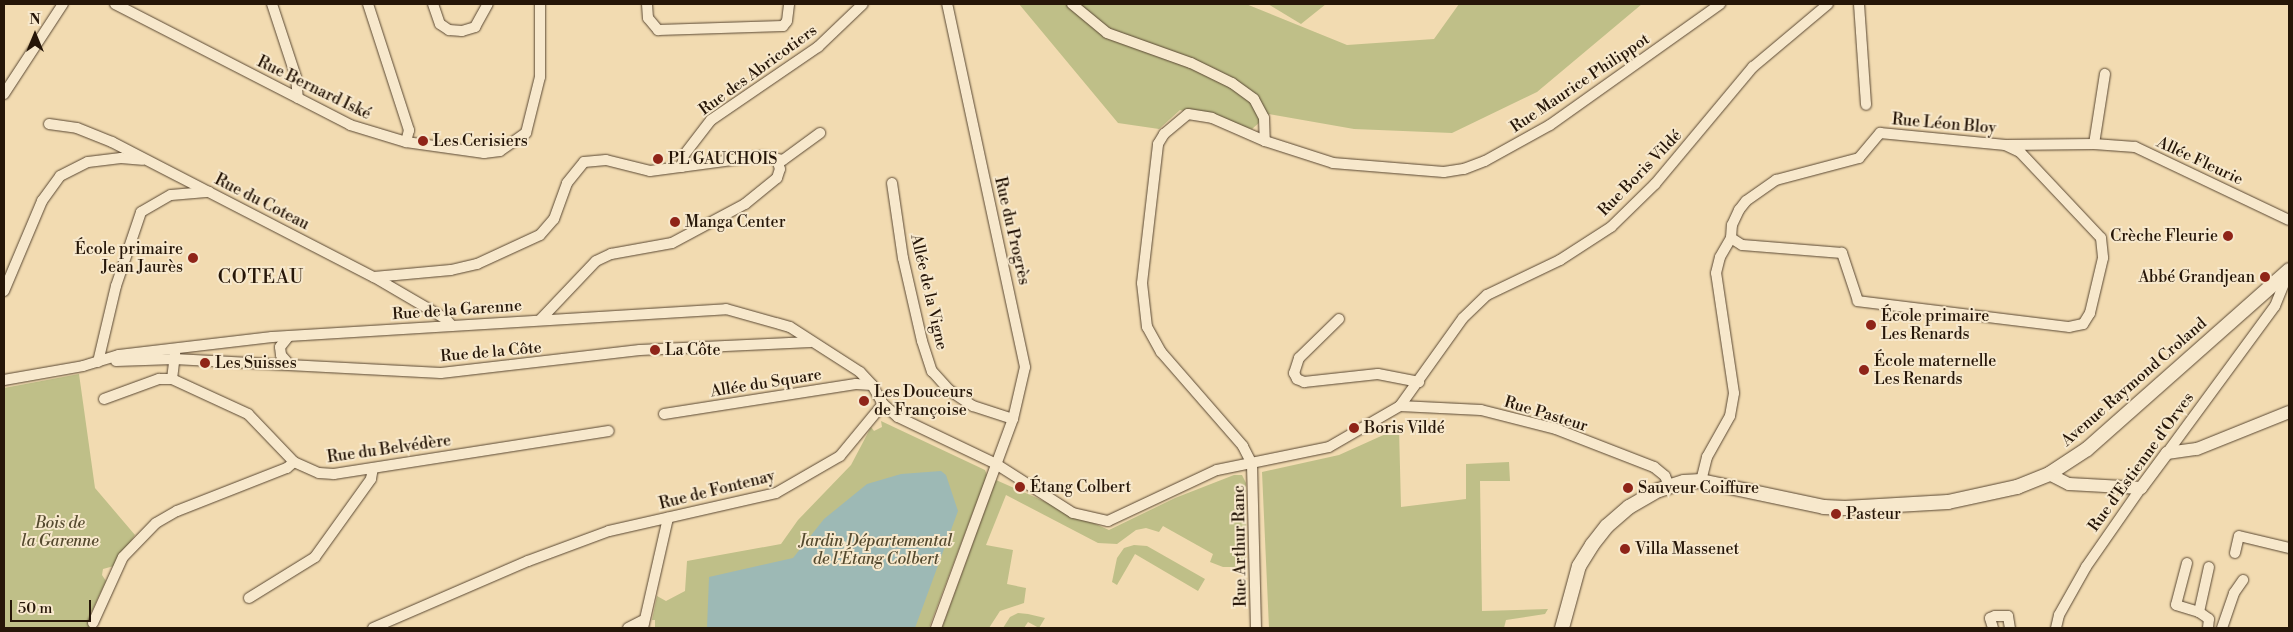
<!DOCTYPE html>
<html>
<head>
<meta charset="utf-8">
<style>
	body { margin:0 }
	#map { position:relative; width:2293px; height:632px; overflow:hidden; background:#f2dbb1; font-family:"Libre Bodoni",serif }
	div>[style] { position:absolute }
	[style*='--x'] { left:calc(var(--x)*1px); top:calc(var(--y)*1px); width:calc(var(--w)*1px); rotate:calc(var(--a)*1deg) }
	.green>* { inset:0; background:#bfbf88 }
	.water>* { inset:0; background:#9db9b5 }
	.roads { filter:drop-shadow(0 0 1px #594732) drop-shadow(0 0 1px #594732) }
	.minor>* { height:10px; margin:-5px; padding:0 5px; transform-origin:5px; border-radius:5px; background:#f7e8cc }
	.tertiary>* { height:12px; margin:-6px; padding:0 6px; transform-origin:6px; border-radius:6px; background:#f7e8cc }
	.secondary>* { height:14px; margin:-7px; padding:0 7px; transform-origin:7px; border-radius:7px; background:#f7e8cc }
	.dots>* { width:14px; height:14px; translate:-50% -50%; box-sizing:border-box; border:2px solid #f7e8cc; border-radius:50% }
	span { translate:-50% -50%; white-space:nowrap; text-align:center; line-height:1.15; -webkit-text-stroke:4px #f7e8cc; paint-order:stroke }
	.street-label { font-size:16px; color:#261608 }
	.poi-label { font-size:16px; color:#261608 }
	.left { translate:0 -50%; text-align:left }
	.right { translate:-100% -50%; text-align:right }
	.park-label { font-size:16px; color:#54492e; font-style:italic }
	.quarter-label { font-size:19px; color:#261608; letter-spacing:1px }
	.frame { position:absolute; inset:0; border:5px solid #261608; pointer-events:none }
	.north { position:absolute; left:10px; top:10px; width:50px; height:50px; -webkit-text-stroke:4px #f7e8cc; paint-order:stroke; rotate:0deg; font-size:14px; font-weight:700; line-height:20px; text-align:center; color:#261608 }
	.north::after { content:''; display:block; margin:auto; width:18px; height:22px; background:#261608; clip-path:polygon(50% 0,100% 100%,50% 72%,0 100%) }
	.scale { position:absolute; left:10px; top:600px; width:81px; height:22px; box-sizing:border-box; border:2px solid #261608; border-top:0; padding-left:6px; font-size:15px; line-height:18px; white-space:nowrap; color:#261608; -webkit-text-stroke:4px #f7e8cc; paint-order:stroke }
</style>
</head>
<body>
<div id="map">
	<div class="green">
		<div style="clip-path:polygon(1019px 4px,1246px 4px,1347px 45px,1434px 39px,1459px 4px,1642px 4px,1537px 92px,1452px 133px,1354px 129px,1269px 114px,1252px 129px,1180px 110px,1159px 129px,1118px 123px)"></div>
		<div style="clip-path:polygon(1268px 4px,1326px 4px,1301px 24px)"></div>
		<div style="clip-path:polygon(79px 374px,95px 488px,135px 535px,114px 566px,103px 569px,102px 575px,106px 581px,91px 613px,92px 628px,4px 628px,4px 388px)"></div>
		<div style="clip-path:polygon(881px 421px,985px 470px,987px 475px,929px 628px,655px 628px,655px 620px,652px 620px,657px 596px,666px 601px,685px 591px,687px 561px,781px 544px,798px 520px,851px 465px,871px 427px,874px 431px,882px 427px)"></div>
		<div style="clip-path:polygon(1399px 428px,1401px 507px,1466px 499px,1466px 464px,1509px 462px,1510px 481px,1480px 481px,1482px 611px,1548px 609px,1545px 614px,1506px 620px,1504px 628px,1269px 628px,1262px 472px,1339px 455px)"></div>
		<div style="clip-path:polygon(1234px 475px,1242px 475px,1246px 483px,1246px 567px,1223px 567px,1210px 562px,1213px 554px,1163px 526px,1159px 532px,1146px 528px,1136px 530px,1117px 544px,1098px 543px,1006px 495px,986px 545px,1013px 550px,1007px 584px,1026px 588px,1024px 603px,1000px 611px,989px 628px,942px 628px,996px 480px,1109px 530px,1175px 498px)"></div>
		<div style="clip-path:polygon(1134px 545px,1147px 546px,1205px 579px,1198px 591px,1135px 554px,1117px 585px,1112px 582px,1117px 558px,1124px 548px)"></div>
		<div style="clip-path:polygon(1018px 613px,1028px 614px,1045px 618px,1039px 628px,1028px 622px,1024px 628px,1003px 628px,1010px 617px)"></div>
	</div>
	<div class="water">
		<div style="clip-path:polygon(941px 471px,946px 475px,958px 511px,915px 628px,707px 628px,709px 577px,793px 558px,824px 519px,867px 484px,901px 474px)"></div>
	</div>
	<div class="roads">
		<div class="minor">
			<div style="--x:115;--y:4;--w:264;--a:27.2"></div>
			<div style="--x:350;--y:125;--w:59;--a:16.9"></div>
			<div style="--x:406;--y:142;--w:79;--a:8"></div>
			<div style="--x:484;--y:153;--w:16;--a:-7"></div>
			<div style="--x:500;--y:151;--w:32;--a:-35"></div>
			<div style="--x:526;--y:133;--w:58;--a:-76"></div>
			<div style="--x:540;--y:77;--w:73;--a:-90"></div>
			<div style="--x:272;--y:4;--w:77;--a:71.8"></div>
			<div style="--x:296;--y:77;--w:21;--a:85"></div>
			<div style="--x:368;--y:4;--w:133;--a:72"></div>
			<div style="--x:409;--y:130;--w:12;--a:104"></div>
			<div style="--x:433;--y:4;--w:21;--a:71"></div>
			<div style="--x:440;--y:24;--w:11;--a:34"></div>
			<div style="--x:449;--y:30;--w:13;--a:4"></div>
			<div style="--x:462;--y:31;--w:14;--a:-17"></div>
			<div style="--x:475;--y:27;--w:26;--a:-61"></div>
			<div style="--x:647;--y:4;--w:14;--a:86"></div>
			<div style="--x:648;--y:18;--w:16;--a:50"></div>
			<div style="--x:658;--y:30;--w:125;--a:-1.8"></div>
			<div style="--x:783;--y:26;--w:6;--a:-51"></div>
			<div style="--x:787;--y:21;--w:17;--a:-83"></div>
			<div style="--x:1072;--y:4;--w:45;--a:39.6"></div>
			<div style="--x:1107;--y:33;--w:89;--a:19.7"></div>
			<div style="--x:1191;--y:63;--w:46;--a:26"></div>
			<div style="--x:1232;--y:83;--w:27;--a:36"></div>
			<div style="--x:1254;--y:99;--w:21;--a:62"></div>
			<div style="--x:1264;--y:118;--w:23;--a:88"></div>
			<div style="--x:1859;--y:4;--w:101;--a:86"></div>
			<div style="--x:4;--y:94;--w:108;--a:-56.8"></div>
			<div style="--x:49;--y:124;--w:28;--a:8"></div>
			<div style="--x:77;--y:128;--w:38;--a:22"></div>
			<div style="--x:112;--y:142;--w:295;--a:27.3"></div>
			<div style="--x:374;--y:277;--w:83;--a:30.3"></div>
			<div style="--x:446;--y:319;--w:9;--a:49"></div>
			<div style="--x:2094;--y:144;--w:71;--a:-81.1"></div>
			<div style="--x:2007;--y:145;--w:87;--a:-0.7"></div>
			<div style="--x:2094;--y:144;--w:41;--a:4.2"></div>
			<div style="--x:2135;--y:147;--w:170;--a:25.4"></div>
			<div style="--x:777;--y:159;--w:6;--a:9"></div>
			<div style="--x:783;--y:160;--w:46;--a:-36.1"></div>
			<div style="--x:682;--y:167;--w:12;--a:-81"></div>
			<div style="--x:684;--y:155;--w:44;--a:-52.4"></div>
			<div style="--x:711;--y:120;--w:130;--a:-34.3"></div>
			<div style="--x:818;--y:47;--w:62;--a:-43.7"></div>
			<div style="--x:892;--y:183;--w:76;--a:81.7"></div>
			<div style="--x:903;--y:258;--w:85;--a:77.1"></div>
			<div style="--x:922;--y:341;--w:32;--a:72"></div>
			<div style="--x:932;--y:371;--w:25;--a:48"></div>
			<div style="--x:949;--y:390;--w:29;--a:34"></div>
			<div style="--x:973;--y:406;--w:42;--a:18"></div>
			<div style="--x:374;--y:277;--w:77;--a:-5.2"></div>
			<div style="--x:451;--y:270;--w:27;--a:-13"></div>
			<div style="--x:477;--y:264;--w:69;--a:-24.7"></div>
			<div style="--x:540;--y:235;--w:21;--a:-49"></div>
			<div style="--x:554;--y:219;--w:38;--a:-70"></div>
			<div style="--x:567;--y:183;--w:27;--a:-51"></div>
			<div style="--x:584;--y:162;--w:22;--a:-5"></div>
			<div style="--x:606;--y:160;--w:45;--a:14"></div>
			<div style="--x:650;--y:171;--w:113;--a:-7.6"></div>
			<div style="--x:762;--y:156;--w:15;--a:11"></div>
			<div style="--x:4;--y:291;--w:98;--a:-67.1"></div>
			<div style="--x:42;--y:201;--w:31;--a:-54"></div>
			<div style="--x:60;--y:176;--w:31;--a:-27"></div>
			<div style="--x:88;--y:162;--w:33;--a:-7"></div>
			<div style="--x:121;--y:158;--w:21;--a:5"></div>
			<div style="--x:1339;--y:319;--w:56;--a:135.7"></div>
			<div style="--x:1299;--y:358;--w:16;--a:108"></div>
			<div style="--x:1294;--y:373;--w:7;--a:63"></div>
			<div style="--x:1297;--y:379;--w:8;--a:23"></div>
			<div style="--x:1304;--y:382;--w:74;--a:-6.2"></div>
			<div style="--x:1378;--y:374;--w:42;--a:11"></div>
			<div style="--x:540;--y:320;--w:81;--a:-46.5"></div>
			<div style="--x:596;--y:261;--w:17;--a:-25"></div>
			<div style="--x:611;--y:254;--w:62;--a:-10.2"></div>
			<div style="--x:672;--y:243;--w:83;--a:-28.1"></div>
			<div style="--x:745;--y:204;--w:41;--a:-39.1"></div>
			<div style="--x:777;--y:178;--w:9;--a:-72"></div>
			<div style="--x:780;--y:169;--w:10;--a:-107"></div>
			<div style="--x:116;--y:361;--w:58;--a:-2"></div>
			<div style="--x:174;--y:359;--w:267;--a:3"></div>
			<div style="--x:441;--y:373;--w:200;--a:-6.6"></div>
			<div style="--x:640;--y:350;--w:171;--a:-2.7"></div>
			<div style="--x:98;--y:362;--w:78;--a:-76.7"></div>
			<div style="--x:116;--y:286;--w:78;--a:-71.3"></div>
			<div style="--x:141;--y:212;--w:34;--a:-30"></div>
			<div style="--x:171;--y:195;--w:38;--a:-5"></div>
			<div style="--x:289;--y:364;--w:12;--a:-132"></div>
			<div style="--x:281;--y:355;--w:8;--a:-97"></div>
			<div style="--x:280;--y:347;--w:14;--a:-51"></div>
			<div style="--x:172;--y:379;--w:84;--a:24.7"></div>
			<div style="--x:248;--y:414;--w:66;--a:46.2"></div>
			<div style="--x:294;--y:462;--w:27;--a:24"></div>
			<div style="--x:319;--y:473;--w:15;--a:4"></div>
			<div style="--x:334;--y:474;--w:278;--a:-8.9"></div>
			<div style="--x:172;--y:379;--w:26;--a:-83"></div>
			<div style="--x:4;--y:380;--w:80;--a:-10"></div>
			<div style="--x:83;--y:366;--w:38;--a:-17"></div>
			<div style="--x:119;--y:355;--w:154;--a:-6.7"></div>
			<div style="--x:272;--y:337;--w:455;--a:-3.5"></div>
			<div style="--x:726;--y:309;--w:66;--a:15.7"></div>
			<div style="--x:790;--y:327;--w:83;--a:32.7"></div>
			<div style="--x:860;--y:372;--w:18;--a:47"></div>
			<div style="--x:872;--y:385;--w:22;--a:60"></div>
			<div style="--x:883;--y:404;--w:20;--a:41"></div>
			<div style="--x:898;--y:417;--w:109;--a:25.6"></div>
			<div style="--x:996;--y:464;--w:91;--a:32.5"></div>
			<div style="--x:1073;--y:513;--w:36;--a:13"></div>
			<div style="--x:1108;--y:521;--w:120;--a:-25.1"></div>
			<div style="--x:1217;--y:470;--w:114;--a:-11.6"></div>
			<div style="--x:1329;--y:447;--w:82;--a:-30"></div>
			<div style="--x:1400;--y:406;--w:108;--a:-54.4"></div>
			<div style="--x:1463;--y:318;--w:33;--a:-44"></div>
			<div style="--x:1487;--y:295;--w:81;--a:-25.6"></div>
			<div style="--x:1560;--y:260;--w:61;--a:-32.9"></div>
			<div style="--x:1611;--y:227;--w:62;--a:-44.3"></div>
			<div style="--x:1655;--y:184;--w:153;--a:-50.1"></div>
			<div style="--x:1753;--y:67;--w:98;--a:-40"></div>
			<div style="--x:104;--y:399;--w:59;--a:-20"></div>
			<div style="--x:159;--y:379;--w:13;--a:0"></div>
			<div style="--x:1400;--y:406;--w:81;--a:2.8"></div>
			<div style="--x:1481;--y:410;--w:77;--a:14.2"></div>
			<div style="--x:1556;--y:429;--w:105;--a:21.2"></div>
			<div style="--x:1654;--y:467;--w:14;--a:39"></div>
			<div style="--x:1665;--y:476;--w:11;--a:68"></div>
			<div style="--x:664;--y:414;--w:194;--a:-8.9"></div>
			<div style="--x:856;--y:384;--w:16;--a:4"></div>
			<div style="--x:2167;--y:453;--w:182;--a:-53.7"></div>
			<div style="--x:2275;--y:306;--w:37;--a:-68"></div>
			<div style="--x:1701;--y:481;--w:25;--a:-76"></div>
			<div style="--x:1707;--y:457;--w:47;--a:-60.7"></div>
			<div style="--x:1730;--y:416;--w:23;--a:-80"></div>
			<div style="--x:1734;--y:393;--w:121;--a:-98.5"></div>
			<div style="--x:1716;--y:273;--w:16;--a:-76"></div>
			<div style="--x:1720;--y:257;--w:22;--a:-60"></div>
			<div style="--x:1731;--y:238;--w:13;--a:-86"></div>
			<div style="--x:1732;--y:225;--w:17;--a:-65"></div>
			<div style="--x:1739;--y:210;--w:11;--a:-52"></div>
			<div style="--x:1746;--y:201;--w:37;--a:-35"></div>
			<div style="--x:1776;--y:180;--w:86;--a:-14.8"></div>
			<div style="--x:1859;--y:158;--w:33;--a:-50"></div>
			<div style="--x:1880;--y:133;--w:126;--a:5.5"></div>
			<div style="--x:2005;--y:145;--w:17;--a:25"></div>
			<div style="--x:2020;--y:152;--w:118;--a:46.7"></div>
			<div style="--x:2101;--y:238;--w:20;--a:84"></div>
			<div style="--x:2103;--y:258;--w:57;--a:103.3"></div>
			<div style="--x:2090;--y:313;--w:13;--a:122"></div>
			<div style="--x:2083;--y:324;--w:14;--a:168"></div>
			<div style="--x:2069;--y:327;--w:213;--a:-173"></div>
			<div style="--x:1858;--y:301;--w:51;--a:-108.4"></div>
			<div style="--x:1842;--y:253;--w:100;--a:-175.4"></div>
			<div style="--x:1742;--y:245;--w:13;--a:-148"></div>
			<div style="--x:2235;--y:553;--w:17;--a:-77"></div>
			<div style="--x:2239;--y:536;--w:51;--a:13.5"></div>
			<div style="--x:2187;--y:563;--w:43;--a:104.7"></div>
			<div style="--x:2176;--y:605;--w:24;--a:17"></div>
			<div style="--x:249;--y:598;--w:78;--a:-31.8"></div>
			<div style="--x:315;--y:557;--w:96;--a:-54.3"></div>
			<div style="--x:371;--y:479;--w:11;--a:-80"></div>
			<div style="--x:93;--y:623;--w:72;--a:-65.6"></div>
			<div style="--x:123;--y:557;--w:47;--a:-45.9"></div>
			<div style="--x:156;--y:523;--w:24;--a:-30"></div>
			<div style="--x:177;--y:511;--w:118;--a:-21.4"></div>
			<div style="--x:287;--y:468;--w:9;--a:-41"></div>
			<div style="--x:373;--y:628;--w:169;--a:-23.4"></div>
			<div style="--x:528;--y:561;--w:86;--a:-20.3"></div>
			<div style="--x:609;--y:531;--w:171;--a:-12.8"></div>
			<div style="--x:776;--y:493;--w:74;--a:-30"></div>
			<div style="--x:840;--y:456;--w:67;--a:-50.4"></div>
			<div style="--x:628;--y:628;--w:16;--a:-27"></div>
			<div style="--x:643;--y:628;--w:113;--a:-77.2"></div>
			<div style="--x:936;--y:628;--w:223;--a:-69.8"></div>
			<div style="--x:1013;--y:419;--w:53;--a:-77"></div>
			<div style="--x:1025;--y:367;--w:371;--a:-102.1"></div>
			<div style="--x:1256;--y:628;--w:164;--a:-91.4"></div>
			<div style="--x:1252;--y:464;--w:20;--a:-117"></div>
			<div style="--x:1243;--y:446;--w:125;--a:-131.1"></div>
			<div style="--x:1161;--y:352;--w:29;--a:-119"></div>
			<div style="--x:1147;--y:327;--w:44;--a:-96.5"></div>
			<div style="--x:1142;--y:283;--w:140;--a:-83.4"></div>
			<div style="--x:1158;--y:144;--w:12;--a:-59"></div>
			<div style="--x:1164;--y:134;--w:31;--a:-40"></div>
			<div style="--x:1188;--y:114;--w:24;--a:9"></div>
			<div style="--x:1212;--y:118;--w:58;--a:23.5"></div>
			<div style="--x:1265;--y:141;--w:71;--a:17.9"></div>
			<div style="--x:1333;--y:163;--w:111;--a:4.6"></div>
			<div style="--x:1444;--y:172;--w:20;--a:-9"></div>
			<div style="--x:1464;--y:169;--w:22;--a:-21"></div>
			<div style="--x:1485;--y:161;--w:74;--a:-29"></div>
			<div style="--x:1550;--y:125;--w:209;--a:-35.4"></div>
			<div style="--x:1993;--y:628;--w:10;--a:-107"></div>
			<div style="--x:1990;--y:618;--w:5;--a:-22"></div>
			<div style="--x:1995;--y:616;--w:13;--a:0"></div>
			<div style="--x:2008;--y:616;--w:12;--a:81"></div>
			<div style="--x:2056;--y:628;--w:13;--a:-77"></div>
			<div style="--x:2059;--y:615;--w:55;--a:-60.6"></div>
			<div style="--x:2086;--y:567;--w:96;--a:-55.2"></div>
			<div style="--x:2208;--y:628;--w:9;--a:-84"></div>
			<div style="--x:2209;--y:619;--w:12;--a:-145"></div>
			<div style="--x:2199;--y:612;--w:46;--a:-77.5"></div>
			<div style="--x:2222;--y:628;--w:37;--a:-71"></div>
			<div style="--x:2234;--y:593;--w:16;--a:-55"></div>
		</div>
		<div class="tertiary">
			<div style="--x:2049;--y:474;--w:22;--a:27"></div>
			<div style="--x:2069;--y:484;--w:72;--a:3.2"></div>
			<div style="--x:2141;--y:488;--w:44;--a:-53.4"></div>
			<div style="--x:2167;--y:453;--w:30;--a:-8"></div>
			<div style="--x:2197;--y:449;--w:99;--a:-21.9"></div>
		</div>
		<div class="secondary">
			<div style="--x:1562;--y:628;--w:64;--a:-74.7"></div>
			<div style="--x:1579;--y:566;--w:25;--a:-58"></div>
			<div style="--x:1592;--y:545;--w:24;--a:-52"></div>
			<div style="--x:1607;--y:526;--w:29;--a:-41"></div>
			<div style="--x:1629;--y:507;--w:34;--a:-30"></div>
			<div style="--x:1659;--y:490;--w:26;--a:-18"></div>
			<div style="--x:1684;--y:482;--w:17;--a:-3"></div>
			<div style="--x:1701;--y:481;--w:126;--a:11.9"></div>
			<div style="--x:1824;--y:507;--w:21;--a:3"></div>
			<div style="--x:1845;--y:508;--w:103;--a:-3.3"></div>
			<div style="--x:1948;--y:502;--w:71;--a:-12.3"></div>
			<div style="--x:2017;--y:487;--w:35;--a:-22"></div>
			<div style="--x:2049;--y:474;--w:45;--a:-33.3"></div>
			<div style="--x:2087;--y:449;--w:270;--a:-41.5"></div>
		</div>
	</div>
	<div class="dots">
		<div style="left:423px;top:141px;background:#8f2418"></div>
		<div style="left:658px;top:159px;background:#8f2418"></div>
		<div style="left:675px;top:222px;background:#8f2418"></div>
		<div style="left:2228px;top:236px;background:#8f2418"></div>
		<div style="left:193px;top:258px;background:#8f2418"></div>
		<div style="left:2265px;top:277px;background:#8f2418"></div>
		<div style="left:1871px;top:325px;background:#8f2418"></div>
		<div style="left:655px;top:350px;background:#8f2418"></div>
		<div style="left:205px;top:363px;background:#8f2418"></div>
		<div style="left:1864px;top:370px;background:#8f2418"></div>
		<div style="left:864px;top:401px;background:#8f2418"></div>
		<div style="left:1354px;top:428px;background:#8f2418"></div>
		<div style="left:1020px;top:487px;background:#8f2418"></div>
		<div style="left:1628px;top:488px;background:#8f2418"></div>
		<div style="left:1836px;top:514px;background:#8f2418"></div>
		<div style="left:1625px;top:549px;background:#8f2418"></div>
	</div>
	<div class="street-label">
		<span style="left:758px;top:70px;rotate:-36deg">Rue des Abricotiers</span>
		<span style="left:1580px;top:83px;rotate:-34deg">Rue Maurice Philippot</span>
		<span style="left:314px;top:88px;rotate:26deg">Rue Bernard Iské</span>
		<span style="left:1944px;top:124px;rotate:5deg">Rue Léon Bloy</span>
		<span style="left:2200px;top:161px;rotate:25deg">Allée Fleurie</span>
		<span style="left:1640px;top:173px;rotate:-46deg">Rue Boris Vildé</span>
		<span style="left:262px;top:202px;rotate:27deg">Rue du Coteau</span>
		<span style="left:1012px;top:231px;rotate:77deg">Rue du Progrès</span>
		<span style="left:929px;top:292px;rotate:77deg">Allée de la Vigne</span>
		<span style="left:457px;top:310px;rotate:-4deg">Rue de la Garenne</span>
		<span style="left:491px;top:352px;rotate:-5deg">Rue de la Côte</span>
		<span style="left:2134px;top:382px;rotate:-41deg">Avenue Raymond Croland</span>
		<span style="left:766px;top:383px;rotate:-9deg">Allée du Square</span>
		<span style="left:1546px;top:414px;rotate:17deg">Rue Pasteur</span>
		<span style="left:389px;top:449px;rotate:-8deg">Rue du Belvédère</span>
		<span style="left:2141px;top:462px;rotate:-54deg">Rue d'Estienne d'Orves</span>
		<span style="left:717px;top:490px;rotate:-14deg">Rue de Fontenay</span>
		<span style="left:1240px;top:546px;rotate:-91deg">Rue Arthur Ranc</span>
	</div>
	<div class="poi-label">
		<span class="left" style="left:433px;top:141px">Les Cerisiers</span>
		<span class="left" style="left:668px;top:159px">PL GAUCHOIS</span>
		<span class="left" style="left:685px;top:222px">Manga Center</span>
		<span class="right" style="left:2218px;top:236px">Crèche Fleurie</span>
		<span class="right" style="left:183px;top:258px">École primaire<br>Jean Jaurès</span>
		<span class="right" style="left:2255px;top:277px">Abbé Grandjean</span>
		<span class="left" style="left:1881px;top:325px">École primaire<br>Les Renards</span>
		<span class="left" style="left:665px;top:350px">La Côte</span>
		<span class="left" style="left:1874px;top:370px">École maternelle<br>Les Renards</span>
		<span class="left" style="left:215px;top:363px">Les Suisses</span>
		<span class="left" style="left:874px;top:401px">Les Douceurs<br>de Françoise</span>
		<span class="left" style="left:1364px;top:428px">Boris Vildé</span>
		<span class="left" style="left:1030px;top:487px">Étang Colbert</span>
		<span class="left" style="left:1638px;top:488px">Sauveur Coiffure</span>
		<span class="left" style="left:1846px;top:514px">Pasteur</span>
		<span class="left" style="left:1635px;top:549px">Villa Massenet</span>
	</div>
	<div class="park-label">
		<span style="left:60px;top:532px">Bois de<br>la Garenne</span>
		<span style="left:876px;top:550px">Jardin Départemental<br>de l'Étang Colbert</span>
	</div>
	<div class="quarter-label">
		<span style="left:261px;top:278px">COTEAU</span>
	</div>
	<div class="frame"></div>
	<div class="north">N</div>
	<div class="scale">50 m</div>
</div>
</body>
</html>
